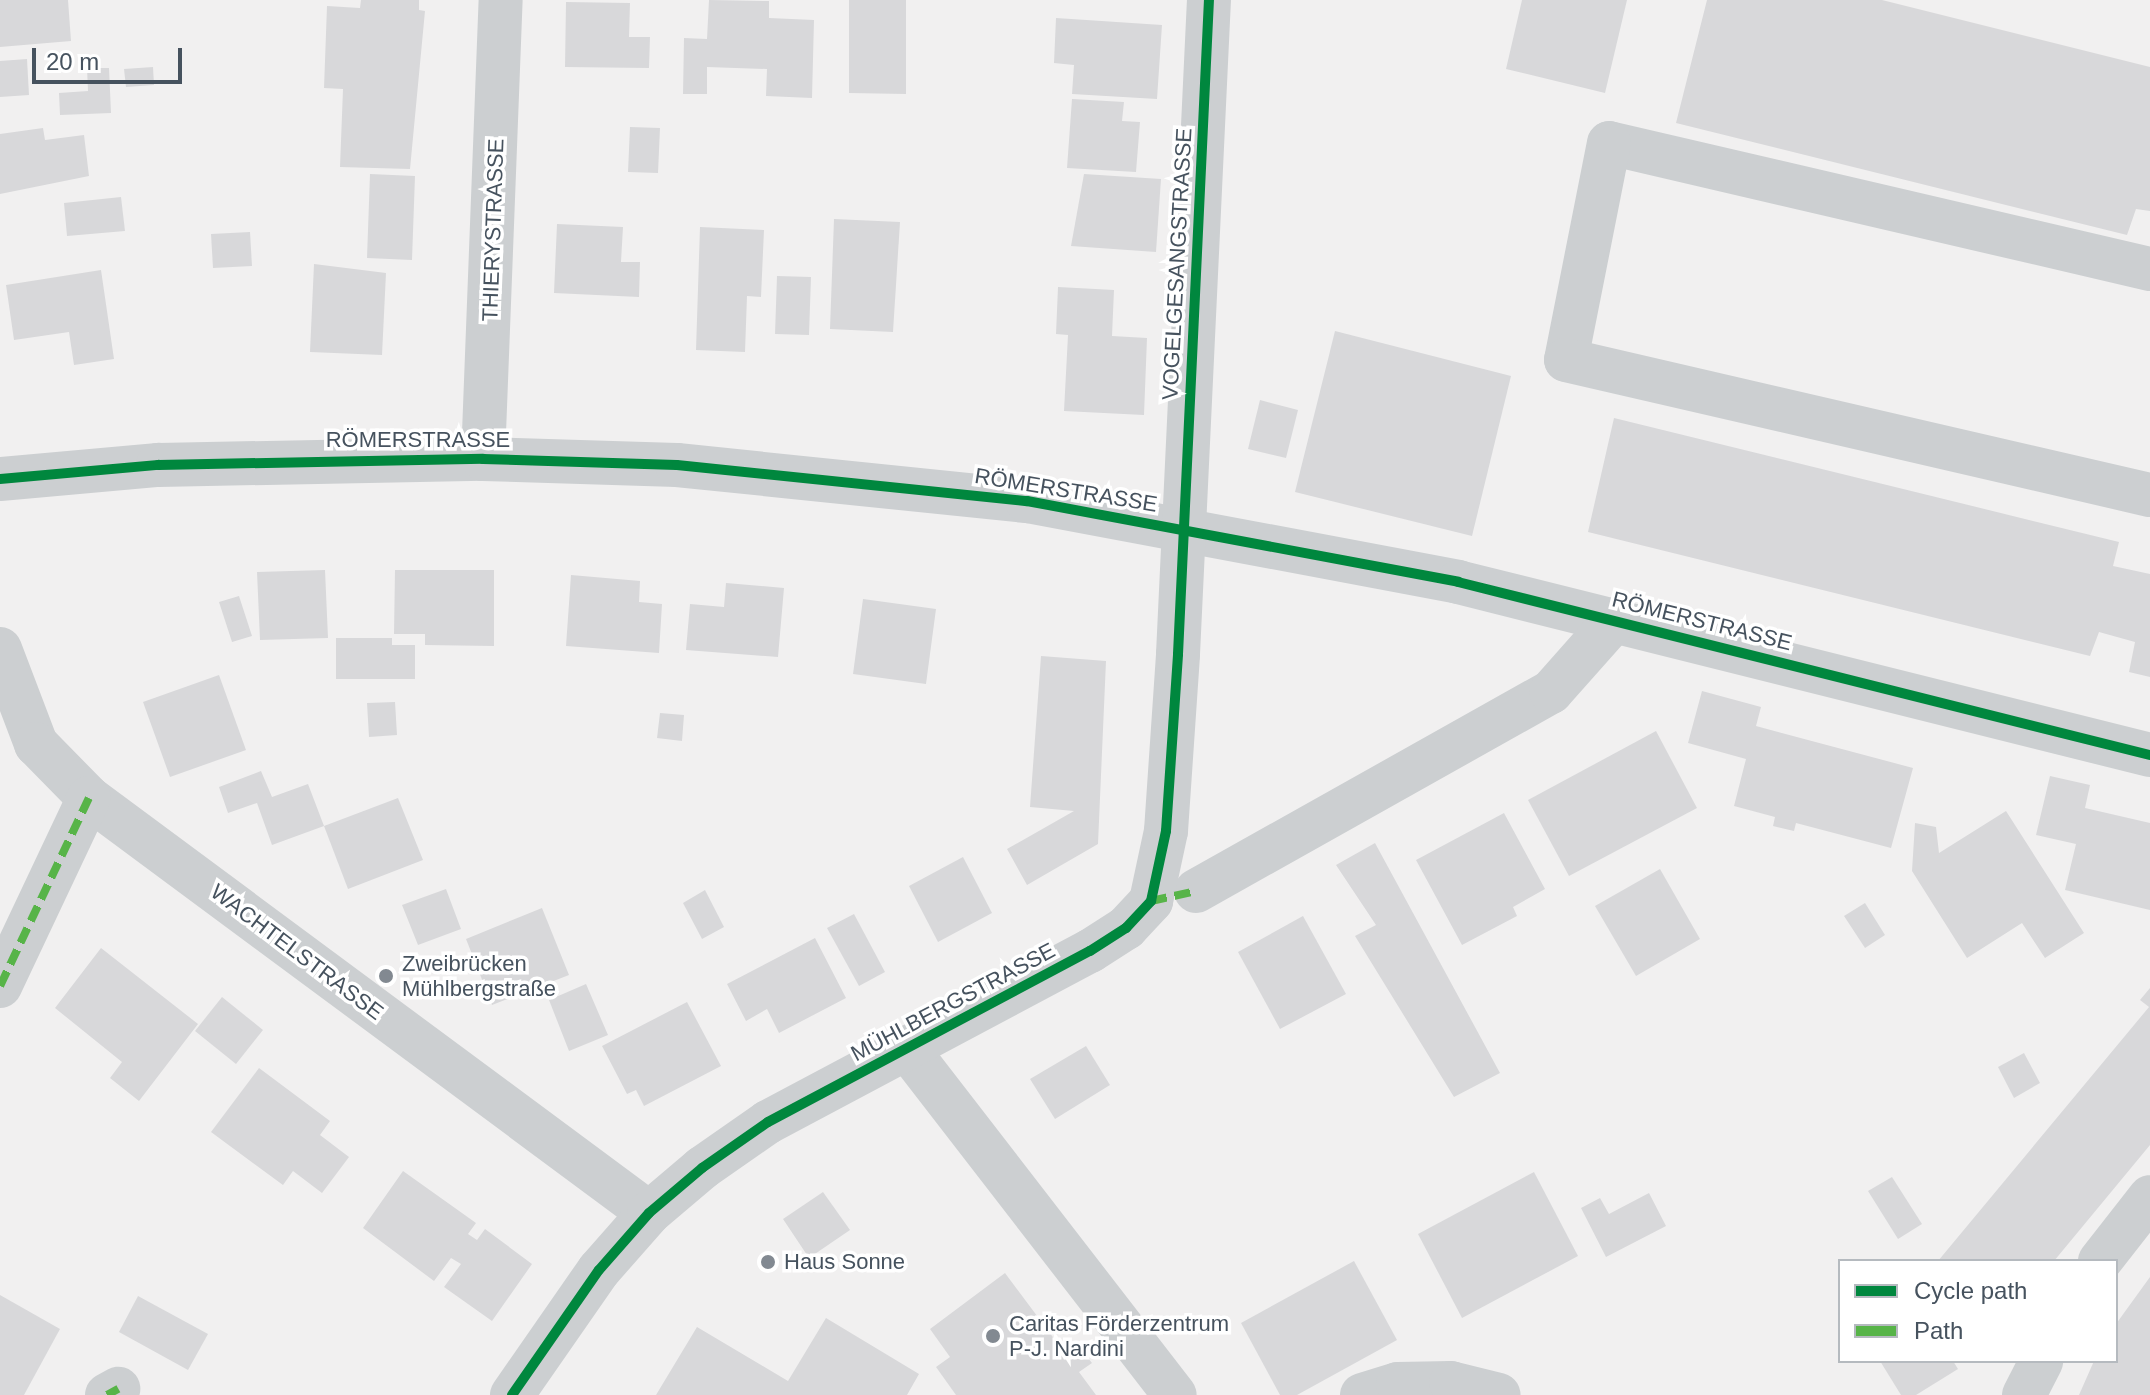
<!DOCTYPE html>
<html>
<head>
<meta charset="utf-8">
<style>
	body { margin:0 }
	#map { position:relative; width:2150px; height:1395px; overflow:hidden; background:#f1f0f0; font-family:Helvetica,sans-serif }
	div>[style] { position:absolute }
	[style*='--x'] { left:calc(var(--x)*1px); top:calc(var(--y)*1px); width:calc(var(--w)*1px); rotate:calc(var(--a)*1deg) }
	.building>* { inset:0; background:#d8d8da }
	.minor>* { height:44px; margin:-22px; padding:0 22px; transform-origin:22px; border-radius:22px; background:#cccfd1 }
	.quiet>* { height:8px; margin-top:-4px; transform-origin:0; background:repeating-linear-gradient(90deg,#57b448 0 16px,transparent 0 24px) }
	.cycleway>* { height:10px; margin:-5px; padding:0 5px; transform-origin:5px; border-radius:5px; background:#00873e }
	.dots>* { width:22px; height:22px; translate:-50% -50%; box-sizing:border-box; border:4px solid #fff; border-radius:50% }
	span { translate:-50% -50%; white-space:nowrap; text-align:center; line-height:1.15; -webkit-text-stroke:7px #fff; paint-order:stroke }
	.street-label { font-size:22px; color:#46525e }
	.poi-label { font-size:22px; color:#46525e }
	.left { translate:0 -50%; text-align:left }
	.legend { position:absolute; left:1838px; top:1259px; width:280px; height:104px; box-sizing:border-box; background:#fff; border:2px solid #b5babf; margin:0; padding:10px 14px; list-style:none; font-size:24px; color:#46525e }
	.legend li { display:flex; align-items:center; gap:16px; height:40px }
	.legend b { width:40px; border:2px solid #b5babf }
	.scale { position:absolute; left:32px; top:48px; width:150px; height:36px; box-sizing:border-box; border:4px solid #46525e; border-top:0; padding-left:10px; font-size:24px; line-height:28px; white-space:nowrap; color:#46525e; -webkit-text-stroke:6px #fff; paint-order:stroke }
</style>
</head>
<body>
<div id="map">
	<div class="building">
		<div style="clip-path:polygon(0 0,68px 0,71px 41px,0 47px)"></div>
		<div style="clip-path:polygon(361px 0,419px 0,419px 10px,425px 11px,410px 169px,340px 167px,343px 89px,324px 88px,327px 6px,360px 8px)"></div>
		<div style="clip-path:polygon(709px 0,769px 1px,769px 18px,814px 20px,812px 98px,766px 96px,767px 69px,707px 67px,707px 94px,683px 94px,684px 38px,707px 39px)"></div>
		<div style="clip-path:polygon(849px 0,906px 0,906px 94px,849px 93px)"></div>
		<div style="clip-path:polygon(1522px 0,1627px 0,1605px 93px,1506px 69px)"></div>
		<div style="clip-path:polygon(1707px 0,1882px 0,2150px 67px,2150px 211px,2136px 209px,2127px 235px,1676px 123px)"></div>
		<div style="clip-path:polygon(566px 2px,630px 3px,629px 37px,650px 37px,649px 68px,565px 67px)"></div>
		<div style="clip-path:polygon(1056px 18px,1162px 25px,1157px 99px,1072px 94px,1074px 65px,1054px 63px)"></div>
		<div style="clip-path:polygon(27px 59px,29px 95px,0 97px,0 61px)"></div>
		<div style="clip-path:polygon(153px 67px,154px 85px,126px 87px,124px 69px)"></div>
		<div style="clip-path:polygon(87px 68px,109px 68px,111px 113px,60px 115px,59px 93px,88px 91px)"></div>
		<div style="clip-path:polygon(1072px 99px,1124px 102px,1122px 121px,1140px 122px,1136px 172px,1067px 168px)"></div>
		<div style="clip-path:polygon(630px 127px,660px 128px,658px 173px,628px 172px)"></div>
		<div style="clip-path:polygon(43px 128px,45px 140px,84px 135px,89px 176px,0 194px,0 134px)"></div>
		<div style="clip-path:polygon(370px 174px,415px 176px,412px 260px,367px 258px)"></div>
		<div style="clip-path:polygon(1084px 174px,1161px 179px,1156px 252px,1071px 246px)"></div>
		<div style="clip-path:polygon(121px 197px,125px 231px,67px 236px,64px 203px)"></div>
		<div style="clip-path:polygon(834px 219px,900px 222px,893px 332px,830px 329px)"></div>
		<div style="clip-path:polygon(557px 224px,623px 227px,621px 262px,640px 262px,639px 297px,554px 293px)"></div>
		<div style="clip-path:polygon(700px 227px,764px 230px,761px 297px,747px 296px,745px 352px,696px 350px)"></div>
		<div style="clip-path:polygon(250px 232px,252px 266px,213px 268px,211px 234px)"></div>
		<div style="clip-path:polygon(314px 264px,386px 273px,382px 355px,310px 352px)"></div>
		<div style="clip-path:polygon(101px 270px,114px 359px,74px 365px,69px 332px,14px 340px,6px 285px)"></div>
		<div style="clip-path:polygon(777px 276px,811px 277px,809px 335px,775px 334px)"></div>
		<div style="clip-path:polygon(1058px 287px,1114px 290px,1112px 336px,1147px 338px,1144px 415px,1064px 411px,1068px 335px,1056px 334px)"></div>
		<div style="clip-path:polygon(1335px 331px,1511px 376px,1472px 536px,1295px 492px)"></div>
		<div style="clip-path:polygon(1260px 400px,1298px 410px,1286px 458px,1248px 449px)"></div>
		<div style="clip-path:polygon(1614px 418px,2119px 542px,2113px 566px,2150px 574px,2150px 677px,2129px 672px,2135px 642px,2099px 632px,2090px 656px,1588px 532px)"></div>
		<div style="clip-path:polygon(325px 570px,328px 638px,260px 640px,257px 572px)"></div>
		<div style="clip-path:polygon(395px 570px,494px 570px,494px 646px,425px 645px,425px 634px,394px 634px)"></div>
		<div style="clip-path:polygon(571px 575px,640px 581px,639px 602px,662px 604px,659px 653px,566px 646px)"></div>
		<div style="clip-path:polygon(726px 583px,784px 588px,778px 657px,686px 650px,690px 604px,724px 607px)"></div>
		<div style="clip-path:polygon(239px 596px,252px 636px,232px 642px,219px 602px)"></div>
		<div style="clip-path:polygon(863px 599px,936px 609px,926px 684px,853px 674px)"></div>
		<div style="clip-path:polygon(336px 638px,392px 638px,392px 645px,415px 645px,415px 679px,336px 679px)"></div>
		<div style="clip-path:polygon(1041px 656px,1106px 661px,1098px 844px,1027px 885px,1007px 849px,1074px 811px,1030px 807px)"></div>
		<div style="clip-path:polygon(219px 675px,246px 750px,170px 777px,143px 702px)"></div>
		<div style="clip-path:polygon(1702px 691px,1761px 707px,1756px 726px,1913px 768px,1891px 848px,1796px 823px,1794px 831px,1773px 826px,1775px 817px,1734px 806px,1746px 759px,1688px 743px)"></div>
		<div style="clip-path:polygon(395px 702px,397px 735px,369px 737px,367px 703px)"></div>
		<div style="clip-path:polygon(660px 713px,684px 715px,682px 741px,657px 738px)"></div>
		<div style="clip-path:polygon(1656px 731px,1697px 808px,1569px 876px,1528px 800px)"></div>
		<div style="clip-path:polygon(261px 771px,272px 797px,308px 784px,324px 826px,272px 845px,257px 803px,228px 813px,219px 787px)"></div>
		<div style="clip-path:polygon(2050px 776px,2090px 785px,2085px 808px,2150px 823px,2150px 910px,2065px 890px,2076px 844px,2036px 835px)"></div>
		<div style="clip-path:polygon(398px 798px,423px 860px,348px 889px,324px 826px)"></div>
		<div style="clip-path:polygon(2006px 811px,2084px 933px,2045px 958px,2022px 923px,1967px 958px,1912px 871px,1915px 823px,1936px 827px,1939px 853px)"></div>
		<div style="clip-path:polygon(1504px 813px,1545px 889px,1513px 907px,1517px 916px,1462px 945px,1416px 860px)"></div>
		<div style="clip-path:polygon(1375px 843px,1500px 1073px,1454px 1097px,1355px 936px,1376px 925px,1336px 865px)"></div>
		<div style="clip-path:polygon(963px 857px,992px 913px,938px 942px,909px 886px)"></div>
		<div style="clip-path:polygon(1660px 869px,1700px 939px,1636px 976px,1595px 906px)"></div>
		<div style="clip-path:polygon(446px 889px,461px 929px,418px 945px,402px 905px)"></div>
		<div style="clip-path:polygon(705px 890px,724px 927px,702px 939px,683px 903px)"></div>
		<div style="clip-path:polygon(1865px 903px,1885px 935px,1865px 948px,1844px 916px)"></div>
		<div style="clip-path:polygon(542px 908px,569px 975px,492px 1005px,466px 939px)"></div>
		<div style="clip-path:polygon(854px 914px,885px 972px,859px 986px,827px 928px)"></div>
		<div style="clip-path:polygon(1303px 916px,1346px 994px,1280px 1029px,1238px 952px)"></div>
		<div style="clip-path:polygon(815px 938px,846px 998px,779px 1033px,767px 1009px,746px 1021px,727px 984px)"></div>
		<div style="clip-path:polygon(101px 948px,198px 1024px,139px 1101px,110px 1078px,122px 1062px,55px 1008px)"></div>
		<div style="clip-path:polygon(586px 984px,608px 1035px,569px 1051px,549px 1000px)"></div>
		<div style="clip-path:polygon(2150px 988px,2150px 1145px,2054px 1261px,1938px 1261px,2149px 1007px,2140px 1000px)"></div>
		<div style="clip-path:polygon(222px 997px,263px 1030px,236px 1064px,195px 1031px)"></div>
		<div style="clip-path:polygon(687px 1002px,721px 1066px,644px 1106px,636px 1090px,627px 1094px,602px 1046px)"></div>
		<div style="clip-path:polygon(1086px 1046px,1110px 1085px,1055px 1119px,1030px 1079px)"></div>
		<div style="clip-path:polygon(2024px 1053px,2040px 1083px,2014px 1098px,1998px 1067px)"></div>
		<div style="clip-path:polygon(259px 1068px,330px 1121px,320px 1135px,349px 1157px,322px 1193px,293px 1171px,283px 1185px,211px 1132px)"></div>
		<div style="clip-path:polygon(403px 1171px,476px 1223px,468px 1234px,477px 1240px,485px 1229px,532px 1264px,492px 1321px,444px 1287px,461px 1264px,451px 1258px,434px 1281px,363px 1228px)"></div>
		<div style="clip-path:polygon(1534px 1172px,1578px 1256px,1462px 1318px,1418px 1234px)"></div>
		<div style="clip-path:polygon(1892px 1177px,1922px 1224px,1898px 1239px,1868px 1191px)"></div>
		<div style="clip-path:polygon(823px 1192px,850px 1230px,809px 1258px,783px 1219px)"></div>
		<div style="clip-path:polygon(1649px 1193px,1666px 1226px,1606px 1257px,1581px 1208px,1600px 1198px,1609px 1214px)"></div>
		<div style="clip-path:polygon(1354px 1261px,1397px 1340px,1297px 1395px,1280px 1395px,1241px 1323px)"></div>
		<div style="clip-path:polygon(1005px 1273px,1064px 1352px,1076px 1343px,1092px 1363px,1079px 1372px,1096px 1395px,956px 1395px,936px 1367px,950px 1357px,930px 1329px)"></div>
		<div style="clip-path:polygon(2150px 1277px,2150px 1395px,2079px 1395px,2094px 1361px,2116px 1361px,2116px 1324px)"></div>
		<div style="clip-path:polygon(0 1295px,60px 1329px,24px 1395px,0 1395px)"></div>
		<div style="clip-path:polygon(138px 1296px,208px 1334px,188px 1370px,119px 1332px)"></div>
		<div style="clip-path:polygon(826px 1318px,919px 1374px,907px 1395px,656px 1395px,697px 1327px,788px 1381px)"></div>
		<div style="clip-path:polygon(1880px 1361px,1953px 1361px,1958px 1369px,1916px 1395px,1901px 1395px)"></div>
	</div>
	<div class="minor">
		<div style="--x:2150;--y:269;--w:555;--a:-166.89"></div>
		<div style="--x:1609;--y:143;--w:221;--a:101.2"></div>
		<div style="--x:1566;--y:360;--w:599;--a:13.02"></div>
		<div style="--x:483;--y:459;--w:459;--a:-87.8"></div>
		<div style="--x:0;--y:479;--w:159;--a:-5.1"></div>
		<div style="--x:158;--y:465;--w:325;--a:-1.1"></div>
		<div style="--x:483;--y:459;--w:194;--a:1.8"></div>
		<div style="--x:677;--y:465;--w:352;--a:5.9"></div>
		<div style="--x:1027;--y:501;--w:439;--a:10.6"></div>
		<div style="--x:1458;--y:582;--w:713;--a:14.04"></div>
		<div style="--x:0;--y:649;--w:102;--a:69.2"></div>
		<div style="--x:36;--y:744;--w:76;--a:45.5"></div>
		<div style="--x:89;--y:798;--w:697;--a:36.54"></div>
		<div style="--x:1196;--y:891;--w:407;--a:-29.3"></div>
		<div style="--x:1551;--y:692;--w:96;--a:-48.4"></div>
		<div style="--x:0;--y:986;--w:208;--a:-64.7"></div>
		<div style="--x:908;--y:1050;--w:436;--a:52.3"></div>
		<div style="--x:2100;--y:1261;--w:81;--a:-52"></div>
		<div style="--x:107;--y:1395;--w:13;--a:-29"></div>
		<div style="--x:512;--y:1395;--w:152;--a:-55.2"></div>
		<div style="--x:599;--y:1270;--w:76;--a:-48.7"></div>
		<div style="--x:649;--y:1213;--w:70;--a:-40.3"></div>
		<div style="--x:702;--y:1168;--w:80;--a:-34.9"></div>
		<div style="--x:768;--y:1122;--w:365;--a:-28"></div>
		<div style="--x:1090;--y:951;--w:43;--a:-32.6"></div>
		<div style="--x:1126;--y:928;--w:37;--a:-47"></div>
		<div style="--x:1151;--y:901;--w:72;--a:-77.9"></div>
		<div style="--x:1166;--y:831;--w:177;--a:-86.1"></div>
		<div style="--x:1178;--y:654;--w:655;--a:-87.29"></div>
		<div style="--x:1362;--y:1395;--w:38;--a:-17"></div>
		<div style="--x:1398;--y:1384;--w:53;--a:-1.1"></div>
		<div style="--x:1451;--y:1383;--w:49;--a:14"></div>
		<div style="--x:2024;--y:1395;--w:38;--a:-63"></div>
	</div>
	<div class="quiet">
		<div style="--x:1151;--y:901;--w:46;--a:-12.5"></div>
		<div style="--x:0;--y:986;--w:208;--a:-64.7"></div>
		<div style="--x:107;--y:1395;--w:13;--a:-29"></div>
	</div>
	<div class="cycleway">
		<div style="--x:0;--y:479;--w:159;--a:-5.1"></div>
		<div style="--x:158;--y:465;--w:325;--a:-1.1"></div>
		<div style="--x:483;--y:459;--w:194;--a:1.8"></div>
		<div style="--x:677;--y:465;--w:352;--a:5.9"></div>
		<div style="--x:1027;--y:501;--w:439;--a:10.6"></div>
		<div style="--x:1458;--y:582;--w:713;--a:14.04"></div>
		<div style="--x:512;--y:1395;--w:152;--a:-55.2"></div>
		<div style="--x:599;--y:1270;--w:76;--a:-48.7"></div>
		<div style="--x:649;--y:1213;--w:70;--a:-40.3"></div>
		<div style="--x:702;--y:1168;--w:80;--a:-34.9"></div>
		<div style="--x:768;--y:1122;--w:365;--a:-28"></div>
		<div style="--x:1090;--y:951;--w:43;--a:-32.6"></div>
		<div style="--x:1126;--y:928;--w:37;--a:-47"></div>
		<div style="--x:1151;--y:901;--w:72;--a:-77.9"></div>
		<div style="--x:1166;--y:831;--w:177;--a:-86.1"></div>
		<div style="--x:1178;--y:654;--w:655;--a:-87.29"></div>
	</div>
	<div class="dots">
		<div style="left:386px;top:976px;background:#828991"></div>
		<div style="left:768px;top:1262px;background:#828991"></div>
		<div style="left:993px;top:1336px;background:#828991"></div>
	</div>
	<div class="street-label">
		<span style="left:493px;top:230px;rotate:-88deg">THIERYSTRASSE</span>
		<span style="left:1177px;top:264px;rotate:-87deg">VOGELGESANGSTRASSE</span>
		<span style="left:418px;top:440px">RÖMERSTRASSE</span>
		<span style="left:1066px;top:490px;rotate:9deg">RÖMERSTRASSE</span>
		<span style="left:1702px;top:621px;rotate:14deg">RÖMERSTRASSE</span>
		<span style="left:297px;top:952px;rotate:37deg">WACHTELSTRASSE</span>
		<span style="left:953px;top:1002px;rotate:-28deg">MÜHLBERGSTRASSE</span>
	</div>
	<div class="poi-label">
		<span class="left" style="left:402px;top:976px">Zweibrücken<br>Mühlbergstraße</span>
		<span class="left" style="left:784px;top:1262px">Haus Sonne</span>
		<span class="left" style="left:1009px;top:1336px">Caritas Förderzentrum<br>P-J. Nardini</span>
	</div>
	<ul class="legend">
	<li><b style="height:10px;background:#00873e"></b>Cycle path</li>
	<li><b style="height:10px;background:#57b448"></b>Path</li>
	</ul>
	<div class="scale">20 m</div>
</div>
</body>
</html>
